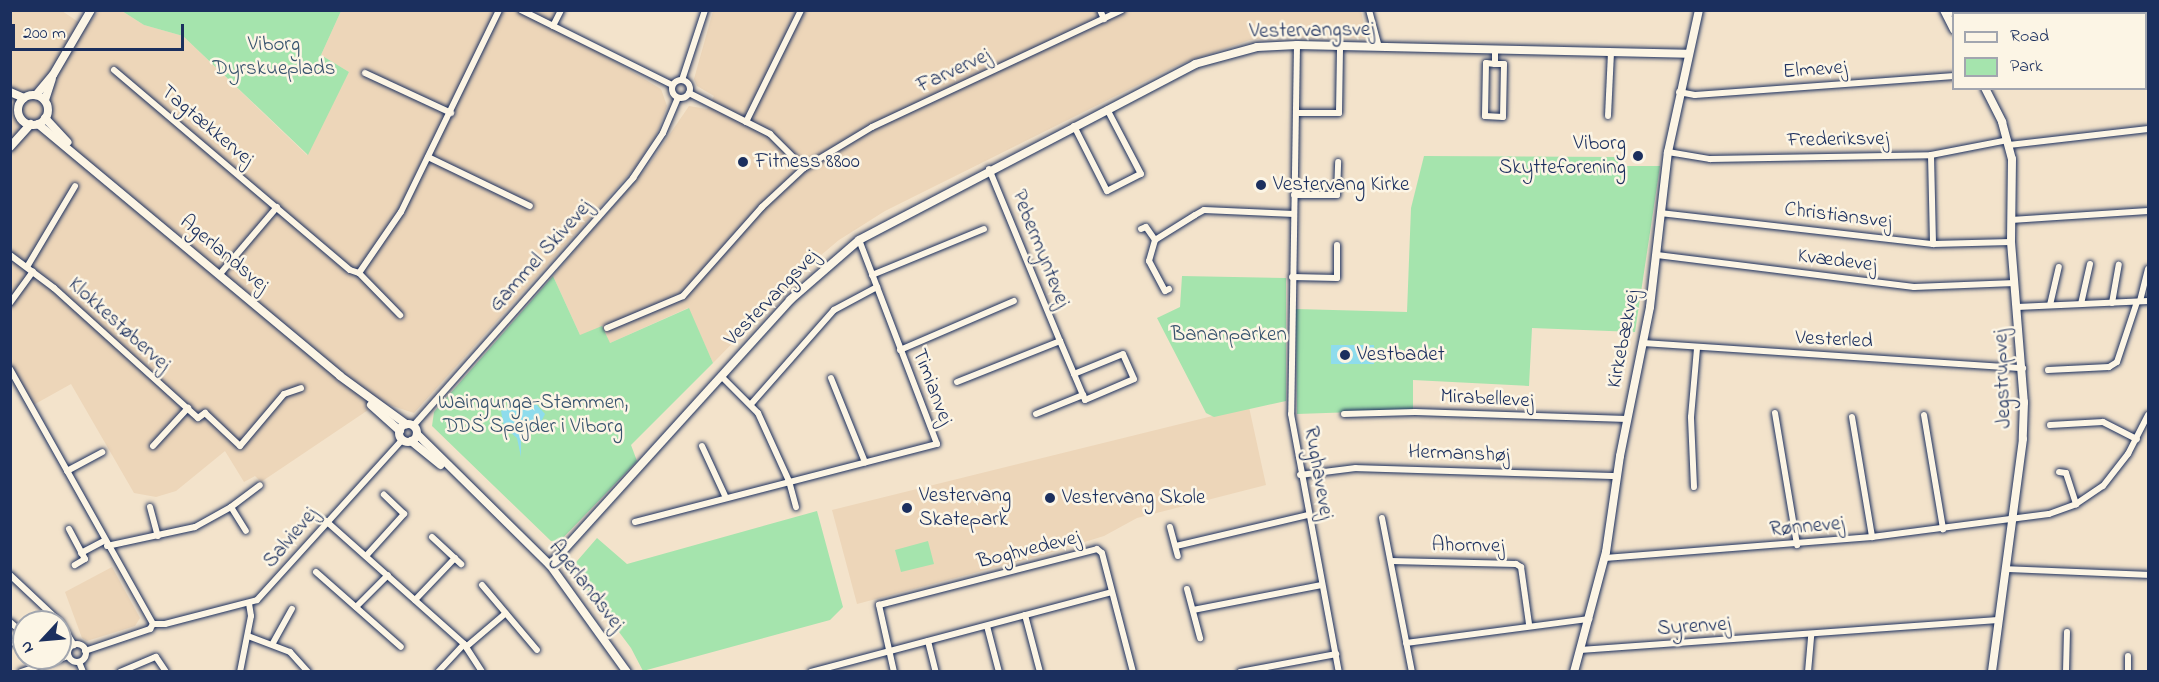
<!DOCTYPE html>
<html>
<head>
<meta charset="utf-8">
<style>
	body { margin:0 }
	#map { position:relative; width:2159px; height:682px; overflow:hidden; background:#f3e3cb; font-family:"Indie Flower",sans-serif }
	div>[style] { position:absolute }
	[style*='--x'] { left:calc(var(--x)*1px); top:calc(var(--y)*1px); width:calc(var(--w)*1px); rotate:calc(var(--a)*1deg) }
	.built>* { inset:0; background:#edd6b9 }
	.green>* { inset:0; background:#a5e4ad }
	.water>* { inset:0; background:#8edcec }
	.roads { filter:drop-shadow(0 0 2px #1b2f5e) drop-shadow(0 0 2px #1b2f5e) }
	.minor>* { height:6px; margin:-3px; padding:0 3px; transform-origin:3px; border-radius:3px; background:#fcf5e5 }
	.minor>.ring { margin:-3px; padding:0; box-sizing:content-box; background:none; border:6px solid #fcf5e5; border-radius:50% }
	.tertiary>* { height:8px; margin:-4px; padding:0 4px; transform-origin:4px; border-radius:4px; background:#fcf5e5 }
	.tertiary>.ring { margin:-4px; padding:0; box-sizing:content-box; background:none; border:8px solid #fcf5e5; border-radius:50% }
	.dots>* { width:16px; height:16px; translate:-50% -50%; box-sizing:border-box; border:3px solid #fcf5e5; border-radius:50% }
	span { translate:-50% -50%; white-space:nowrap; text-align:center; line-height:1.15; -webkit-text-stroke:5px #fcf5e5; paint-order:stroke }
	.street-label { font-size:21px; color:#1b2f5e }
	.park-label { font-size:21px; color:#37536e }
	.poi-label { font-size:21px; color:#1b2f5e }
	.right { translate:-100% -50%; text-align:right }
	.left { translate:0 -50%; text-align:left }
	.frame { position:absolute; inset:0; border:12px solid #1b2f5e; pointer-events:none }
	.legend { position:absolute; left:1952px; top:12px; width:195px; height:78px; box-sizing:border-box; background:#fcf5e5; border:2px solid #a2a6af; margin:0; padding:8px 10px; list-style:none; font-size:18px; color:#1b2f5e }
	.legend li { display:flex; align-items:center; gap:12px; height:30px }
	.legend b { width:30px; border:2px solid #a2a6af }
	.north { position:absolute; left:12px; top:610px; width:60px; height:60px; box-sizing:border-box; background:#fcf5e5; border:2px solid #a2a6af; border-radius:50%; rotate:244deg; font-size:16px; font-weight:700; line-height:24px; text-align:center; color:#1b2f5e }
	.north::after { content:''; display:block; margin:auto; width:21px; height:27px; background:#1b2f5e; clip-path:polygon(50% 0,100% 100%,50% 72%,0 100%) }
	.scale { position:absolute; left:12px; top:24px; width:172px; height:27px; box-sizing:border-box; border:3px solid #1b2f5e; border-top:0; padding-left:8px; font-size:18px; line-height:21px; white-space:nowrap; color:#1b2f5e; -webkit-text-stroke:4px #fcf5e5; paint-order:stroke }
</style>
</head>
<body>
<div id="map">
	<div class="built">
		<div style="clip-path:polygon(10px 11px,62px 11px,86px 27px,99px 11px,122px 11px,144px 25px,183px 36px,307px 155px,349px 72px,321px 55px,341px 11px,564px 11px,556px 26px,661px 89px,667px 106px,656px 136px,634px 169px,414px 413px,380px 402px,261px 482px,255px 476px,244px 482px,225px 451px,176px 491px,156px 497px,134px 493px,71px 384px,28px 408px,11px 376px)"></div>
		<div style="clip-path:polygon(713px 11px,1361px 11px,1367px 38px,1271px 37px,1250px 40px,1178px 65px,885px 211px,839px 240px,808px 266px,713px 363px,688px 308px,610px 343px,580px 335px,553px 276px,648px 166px,689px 106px,707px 109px,714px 96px,697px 86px,694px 79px)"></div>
		<div style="clip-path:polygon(1249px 407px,1266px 485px,1137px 518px,1104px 536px,1039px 556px,857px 604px,832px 510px)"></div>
		<div style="clip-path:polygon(112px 567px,140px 618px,135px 626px,87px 641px,82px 638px,65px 592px)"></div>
	</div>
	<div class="green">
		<div style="clip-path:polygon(122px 11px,341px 11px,321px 55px,349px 72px,308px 155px,183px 36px,144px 25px)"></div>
		<div style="clip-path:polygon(1424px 156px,1618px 157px,1618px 166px,1660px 166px,1635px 332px,1532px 328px,1529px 386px,1413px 380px,1413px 410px,1297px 414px,1296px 309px,1407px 312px,1411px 208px)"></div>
		<div style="clip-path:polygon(553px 276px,580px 335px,602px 326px,610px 343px,689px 308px,713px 363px,631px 445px,637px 461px,559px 542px,551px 541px,432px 426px,434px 412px)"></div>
		<div style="clip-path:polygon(1182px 276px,1286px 278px,1286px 401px,1214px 417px,1206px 413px,1157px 318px,1180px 307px)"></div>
		<div style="clip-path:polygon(817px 511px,843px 607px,830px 620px,643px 671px,631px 648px,571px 568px,597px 538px,627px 564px)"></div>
		<div style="clip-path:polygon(928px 541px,934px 564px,901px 572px,895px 550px)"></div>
	</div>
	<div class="water">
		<div style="clip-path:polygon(1331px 345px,1374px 345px,1374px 364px,1331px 364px)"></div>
		<div style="clip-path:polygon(518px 402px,537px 405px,545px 414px,540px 424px,521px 433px,521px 457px,517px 438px,504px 427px,501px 411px)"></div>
	</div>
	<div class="roads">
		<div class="minor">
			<div style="--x:521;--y:10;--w:169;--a:26.4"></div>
			<div style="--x:1100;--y:10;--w:10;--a:66"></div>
			<div style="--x:1369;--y:10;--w:38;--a:75"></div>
			<div style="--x:1946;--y:15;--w:13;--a:-23"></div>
			<div style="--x:553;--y:26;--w:18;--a:-63"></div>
			<div style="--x:1297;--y:45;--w:369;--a:90.9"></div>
			<div style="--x:1291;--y:414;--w:262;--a:79.5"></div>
			<div style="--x:2146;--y:46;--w:2;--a:0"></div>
			<div style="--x:1495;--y:64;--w:9;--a:-174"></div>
			<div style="--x:1486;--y:63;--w:53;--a:91.1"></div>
			<div style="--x:1485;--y:116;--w:18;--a:3"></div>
			<div style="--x:1503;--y:117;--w:53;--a:-88.9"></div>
			<div style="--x:1504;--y:64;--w:9;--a:180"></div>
			<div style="--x:1495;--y:64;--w:15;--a:-90"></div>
			<div style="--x:114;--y:70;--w:309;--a:40.3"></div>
			<div style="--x:350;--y:270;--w:9;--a:18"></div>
			<div style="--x:359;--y:273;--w:59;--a:45.7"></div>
			<div style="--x:365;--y:73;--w:95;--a:24.9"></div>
			<div class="ring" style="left:672px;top:80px;width:12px;height:12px"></div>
			<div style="--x:682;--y:80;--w:74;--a:-71.8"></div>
			<div style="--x:1679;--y:92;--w:16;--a:11"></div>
			<div style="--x:1695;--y:95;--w:260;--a:-4.2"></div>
			<div style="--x:689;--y:93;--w:91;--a:26.8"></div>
			<div style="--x:770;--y:134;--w:48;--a:45"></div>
			<div style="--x:804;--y:168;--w:79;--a:-31.1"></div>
			<div style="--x:872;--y:127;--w:276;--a:-25.1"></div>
			<div style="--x:1296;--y:113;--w:43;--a:0"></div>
			<div style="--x:1339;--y:113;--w:67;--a:-89.1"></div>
			<div style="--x:1608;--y:116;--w:64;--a:-87.3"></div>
			<div style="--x:746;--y:122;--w:125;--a:-63.8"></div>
			<div style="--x:1074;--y:126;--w:73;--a:63.1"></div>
			<div style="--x:1107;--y:191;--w:38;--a:-27"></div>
			<div style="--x:1141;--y:174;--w:73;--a:-117.6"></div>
			<div style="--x:2009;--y:145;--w:140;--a:-6.6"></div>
			<div style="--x:1668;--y:152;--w:43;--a:9.5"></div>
			<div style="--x:1710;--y:159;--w:221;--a:-1"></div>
			<div style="--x:1931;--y:155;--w:78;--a:-11"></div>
			<div style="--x:1931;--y:155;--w:89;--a:88.7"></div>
			<div style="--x:428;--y:157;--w:113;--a:25.7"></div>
			<div style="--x:989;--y:169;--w:186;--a:67.6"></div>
			<div style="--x:1060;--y:341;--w:64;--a:67"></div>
			<div style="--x:1085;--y:400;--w:53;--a:-23.2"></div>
			<div style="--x:1134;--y:379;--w:27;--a:-114"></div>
			<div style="--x:1123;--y:354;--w:53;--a:157.8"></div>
			<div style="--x:1294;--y:195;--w:43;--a:0"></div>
			<div style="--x:1337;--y:195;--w:33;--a:-88"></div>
			<div style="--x:1660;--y:213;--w:275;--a:6.5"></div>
			<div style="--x:1933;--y:244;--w:78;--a:-1.5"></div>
			<div style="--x:2011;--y:220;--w:137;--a:-3.8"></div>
			<div style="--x:1141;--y:229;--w:5;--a:-22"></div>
			<div style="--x:1146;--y:227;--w:16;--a:55"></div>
			<div style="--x:10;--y:255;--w:55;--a:36.9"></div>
			<div style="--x:54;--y:288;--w:194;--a:42.1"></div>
			<div style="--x:198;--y:418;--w:9;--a:-36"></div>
			<div style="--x:205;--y:413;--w:48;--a:43.3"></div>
			<div style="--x:240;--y:446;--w:68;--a:-49.8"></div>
			<div style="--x:284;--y:394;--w:18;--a:-19"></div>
			<div style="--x:1657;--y:255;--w:259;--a:7.1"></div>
			<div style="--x:1914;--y:287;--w:101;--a:-2.3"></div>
			<div style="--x:27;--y:267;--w:94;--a:-59.3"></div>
			<div style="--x:359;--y:273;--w:74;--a:-55.5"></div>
			<div style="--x:401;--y:212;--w:225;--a:-64.1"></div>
			<div style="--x:220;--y:274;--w:88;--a:-49.6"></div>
			<div style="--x:872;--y:275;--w:121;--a:-22.3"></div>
			<div style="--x:1292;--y:277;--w:45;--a:1.3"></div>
			<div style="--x:1337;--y:278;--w:33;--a:-90"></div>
			<div style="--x:1169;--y:289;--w:4;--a:153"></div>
			<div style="--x:1165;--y:291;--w:34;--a:-118"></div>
			<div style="--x:1149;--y:261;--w:22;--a:-74"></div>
			<div style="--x:1155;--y:240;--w:47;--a:-32"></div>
			<div style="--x:1195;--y:215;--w:10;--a:-29"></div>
			<div style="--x:1204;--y:210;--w:90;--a:2.5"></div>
			<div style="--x:2140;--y:301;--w:33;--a:-76"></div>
			<div style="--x:10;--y:303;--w:39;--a:-54"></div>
			<div style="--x:2112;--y:303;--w:39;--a:-80"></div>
			<div style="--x:2081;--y:304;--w:41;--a:-77.3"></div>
			<div style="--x:2050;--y:305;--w:39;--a:-77"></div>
			<div style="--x:2017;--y:307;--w:131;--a:-2.6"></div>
			<div style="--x:607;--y:328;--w:82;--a:-22.8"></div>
			<div style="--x:683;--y:296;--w:119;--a:-48.4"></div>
			<div style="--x:762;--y:207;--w:57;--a:-42.9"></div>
			<div style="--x:1643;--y:343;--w:381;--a:3.8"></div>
			<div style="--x:900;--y:350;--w:124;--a:-23.3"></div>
			<div style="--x:10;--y:369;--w:292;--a:60.7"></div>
			<div style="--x:2048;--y:370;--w:61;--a:-2.8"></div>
			<div style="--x:2109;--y:367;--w:9;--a:-32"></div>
			<div style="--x:2117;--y:362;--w:63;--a:-71.6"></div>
			<div style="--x:722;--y:377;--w:51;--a:45"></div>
			<div style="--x:758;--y:413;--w:75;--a:65.5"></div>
			<div style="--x:789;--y:481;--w:27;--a:75"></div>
			<div style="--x:831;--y:378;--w:91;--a:68"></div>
			<div style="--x:957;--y:382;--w:111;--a:-21.7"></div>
			<div style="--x:752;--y:403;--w:124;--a:-48.6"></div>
			<div style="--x:834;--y:310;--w:49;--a:-28.1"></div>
			<div style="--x:1775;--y:413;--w:134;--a:80.5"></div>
			<div style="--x:1036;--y:414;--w:51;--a:-22"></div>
			<div style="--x:1344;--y:414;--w:71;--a:-1.6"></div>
			<div style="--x:1415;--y:412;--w:212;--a:1.9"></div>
			<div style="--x:1924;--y:415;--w:116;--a:80.5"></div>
			<div style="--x:1852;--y:417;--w:122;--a:80.5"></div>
			<div style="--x:2050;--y:425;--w:53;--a:-3.2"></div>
			<div style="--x:2103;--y:422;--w:38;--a:27"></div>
			<div style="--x:413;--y:426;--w:332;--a:-48.4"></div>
			<div style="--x:633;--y:178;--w:54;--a:-56.3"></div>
			<div style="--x:663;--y:133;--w:38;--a:-67"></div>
			<div style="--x:153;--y:446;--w:52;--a:-47.4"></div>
			<div style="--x:702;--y:446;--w:57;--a:65.2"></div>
			<div style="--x:67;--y:471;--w:40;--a:-28"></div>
			<div style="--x:2059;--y:472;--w:7;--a:8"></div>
			<div style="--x:2066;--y:473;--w:33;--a:72"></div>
			<div style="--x:1300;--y:475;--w:56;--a:-7.1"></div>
			<div style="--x:1356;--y:468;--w:261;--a:1.8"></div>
			<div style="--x:1694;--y:487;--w:70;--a:-92.5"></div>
			<div style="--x:1691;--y:417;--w:69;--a:-85"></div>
			<div style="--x:150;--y:507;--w:30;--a:75"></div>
			<div style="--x:231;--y:507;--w:28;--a:58"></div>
			<div style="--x:1382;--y:518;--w:157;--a:79"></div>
			<div style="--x:326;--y:521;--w:185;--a:41.7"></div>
			<div style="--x:464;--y:644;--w:33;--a:57"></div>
			<div style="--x:635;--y:522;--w:312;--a:-14.5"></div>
			<div style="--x:937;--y:444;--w:218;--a:-110.9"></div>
			<div style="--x:1170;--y:527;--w:30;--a:75"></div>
			<div style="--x:69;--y:529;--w:34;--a:62"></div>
			<div style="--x:85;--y:559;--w:12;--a:149"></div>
			<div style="--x:432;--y:537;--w:40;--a:43"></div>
			<div style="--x:107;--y:546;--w:90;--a:-12.2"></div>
			<div style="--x:195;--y:527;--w:41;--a:-29.1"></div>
			<div style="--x:231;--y:507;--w:36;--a:-37"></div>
			<div style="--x:1176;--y:546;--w:136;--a:-13.2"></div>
			<div style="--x:81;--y:553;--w:26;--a:-28"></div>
			<div style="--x:366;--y:556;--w:57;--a:-47.9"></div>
			<div style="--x:404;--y:514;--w:28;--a:-136"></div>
			<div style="--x:1605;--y:558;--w:268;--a:-4.5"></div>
			<div style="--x:1872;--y:537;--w:178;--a:-7.4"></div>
			<div style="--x:2049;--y:514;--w:29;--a:-20"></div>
			<div style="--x:2076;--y:504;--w:32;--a:-34"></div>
			<div style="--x:2103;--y:486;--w:41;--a:-52"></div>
			<div style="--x:2128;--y:454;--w:44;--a:-62.9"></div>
			<div style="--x:1391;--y:561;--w:125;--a:1.4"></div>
			<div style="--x:1516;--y:564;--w:6;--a:31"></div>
			<div style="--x:1521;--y:567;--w:58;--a:82"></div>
			<div style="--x:2005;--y:569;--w:143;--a:2.4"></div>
			<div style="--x:316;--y:572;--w:113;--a:41.4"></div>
			<div style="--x:10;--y:575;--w:69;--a:43.2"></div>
			<div style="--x:482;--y:585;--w:85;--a:49.8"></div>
			<div style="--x:1187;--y:589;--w:51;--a:75.1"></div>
			<div style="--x:415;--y:600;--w:58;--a:-46.4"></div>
			<div style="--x:356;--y:607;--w:45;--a:-45"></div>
			<div style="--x:1193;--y:610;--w:131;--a:-11"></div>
			<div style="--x:1025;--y:615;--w:59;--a:75.3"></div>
			<div style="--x:10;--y:622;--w:18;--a:41"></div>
			<div style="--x:60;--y:622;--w:27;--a:59"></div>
			<div style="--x:987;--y:626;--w:48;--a:75.4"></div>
			<div style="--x:248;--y:636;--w:45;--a:20.9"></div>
			<div style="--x:290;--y:652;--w:27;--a:48"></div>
			<div style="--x:928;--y:641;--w:32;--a:76"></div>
			<div style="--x:10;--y:643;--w:15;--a:-16"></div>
			<div style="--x:273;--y:643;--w:39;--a:-61"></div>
			<div style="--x:1406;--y:643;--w:185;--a:-7.5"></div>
			<div class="ring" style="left:68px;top:644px;width:12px;height:12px"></div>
			<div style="--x:466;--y:647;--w:52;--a:-40.4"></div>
			<div style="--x:1580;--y:650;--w:419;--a:-4.1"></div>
			<div style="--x:85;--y:651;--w:69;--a:-18.7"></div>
			<div style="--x:150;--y:629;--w:6;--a:-59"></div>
			<div style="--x:153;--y:624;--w:12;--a:0"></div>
			<div style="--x:165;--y:624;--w:95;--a:-14.6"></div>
			<div style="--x:257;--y:600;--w:217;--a:-47.8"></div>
			<div style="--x:79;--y:662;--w:11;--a:68"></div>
			<div style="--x:21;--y:672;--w:50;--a:-18.8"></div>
			<div style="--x:120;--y:672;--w:39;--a:-23"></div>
			<div style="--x:156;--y:657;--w:18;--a:56"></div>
			<div style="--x:240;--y:672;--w:57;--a:-78.9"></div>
			<div style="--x:251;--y:616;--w:12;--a:-99"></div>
			<div style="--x:438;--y:672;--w:38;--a:-47"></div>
			<div style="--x:811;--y:672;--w:311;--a:-14.9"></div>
			<div style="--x:894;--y:672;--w:69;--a:-102.6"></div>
			<div style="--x:879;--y:605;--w:225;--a:-14.4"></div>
			<div style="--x:1097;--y:549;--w:6;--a:39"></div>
			<div style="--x:1102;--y:553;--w:123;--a:75.4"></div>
			<div style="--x:1240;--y:672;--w:98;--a:-10.6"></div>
			<div style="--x:1808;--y:672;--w:37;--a:-85"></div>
			<div style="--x:2066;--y:672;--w:40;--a:-88.6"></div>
			<div style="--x:2128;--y:672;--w:16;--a:-90"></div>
		</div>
		<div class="tertiary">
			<div style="--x:1944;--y:10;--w:22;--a:63"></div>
			<div style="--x:1985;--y:88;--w:38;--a:63"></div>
			<div style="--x:2002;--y:122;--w:38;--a:75"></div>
			<div style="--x:2012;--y:159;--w:83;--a:90.7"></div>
			<div style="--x:2011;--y:242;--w:161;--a:85.4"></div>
			<div style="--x:2024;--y:402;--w:37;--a:92"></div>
			<div style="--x:2023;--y:439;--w:235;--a:97.6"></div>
			<div style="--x:10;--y:92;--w:15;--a:23"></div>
			<div style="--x:36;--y:95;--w:26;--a:-50"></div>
			<div style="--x:53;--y:75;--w:75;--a:-59.7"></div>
			<div class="ring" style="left:18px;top:95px;width:22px;height:22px"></div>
			<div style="--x:45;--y:100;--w:22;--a:-72"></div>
			<div style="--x:45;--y:118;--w:33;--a:47"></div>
			<div style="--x:38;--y:124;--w:393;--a:39.8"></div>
			<div style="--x:340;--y:376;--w:82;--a:36"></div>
			<div style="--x:10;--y:147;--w:31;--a:-48"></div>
			<div style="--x:371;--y:405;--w:39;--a:42"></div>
			<div class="ring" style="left:399px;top:424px;width:10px;height:10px"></div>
			<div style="--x:417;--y:434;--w:187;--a:44.6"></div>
			<div style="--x:550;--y:565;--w:132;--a:54.3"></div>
			<div style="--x:411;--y:441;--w:38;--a:39"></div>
			<div style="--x:550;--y:565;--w:358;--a:-47.8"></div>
			<div style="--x:790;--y:300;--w:91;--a:-41"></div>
			<div style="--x:859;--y:240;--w:379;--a:-27.6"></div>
			<div style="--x:1195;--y:64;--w:64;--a:-15.3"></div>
			<div style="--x:1257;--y:47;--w:40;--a:-2.9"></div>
			<div style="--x:1297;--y:45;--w:390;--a:1.3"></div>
			<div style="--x:1574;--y:672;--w:124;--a:-75.1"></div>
			<div style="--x:1606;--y:552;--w:97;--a:-81.7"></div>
			<div style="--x:1620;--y:456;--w:152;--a:-78.6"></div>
			<div style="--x:1650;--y:307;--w:156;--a:-83.4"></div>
			<div style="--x:1668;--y:152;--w:145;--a:-77.7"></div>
		</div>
	</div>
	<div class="dots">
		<div style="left:1638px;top:156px;background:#1b2f5e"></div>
		<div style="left:743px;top:162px;background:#1b2f5e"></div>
		<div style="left:1261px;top:185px;background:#1b2f5e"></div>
		<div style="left:1345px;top:355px;background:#1b2f5e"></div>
		<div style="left:1050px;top:498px;background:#1b2f5e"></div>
		<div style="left:907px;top:508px;background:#1b2f5e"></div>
	</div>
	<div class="street-label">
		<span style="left:1312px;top:31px;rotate:-1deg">Vestervangsvej</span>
		<span style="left:1815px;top:70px;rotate:-4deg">Elmevej</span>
		<span style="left:954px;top:71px;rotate:-25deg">Farvervej</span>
		<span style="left:207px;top:126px;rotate:40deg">Tagtækkervej</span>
		<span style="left:1838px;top:140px;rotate:-1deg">Frederiksvej</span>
		<span style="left:1838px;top:216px;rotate:7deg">Christiansvej</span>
		<span style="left:1040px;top:249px;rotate:68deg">Pebermyntevej</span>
		<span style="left:224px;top:254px;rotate:40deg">Agerlandsvej</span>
		<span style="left:541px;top:256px;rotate:-48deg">Gammel Skivevej</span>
		<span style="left:1837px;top:261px;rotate:7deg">Kvædevej</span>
		<span style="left:772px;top:298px;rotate:-46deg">Vestervangsvej</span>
		<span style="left:119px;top:325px;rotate:42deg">Klokkestøbervej</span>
		<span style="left:1624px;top:339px;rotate:-79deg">Kirkebækvej</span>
		<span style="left:1834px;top:340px;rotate:3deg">Vesterled</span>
		<span style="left:2003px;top:379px;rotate:-92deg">Jegstrupvej</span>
		<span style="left:932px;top:387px;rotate:69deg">Timianvej</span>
		<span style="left:1487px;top:399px;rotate:3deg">Mirabellevej</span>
		<span style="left:1459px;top:454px;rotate:2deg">Hermanshøj</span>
		<span style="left:1318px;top:473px;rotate:80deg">Rughavevej</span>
		<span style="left:1807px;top:527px;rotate:-5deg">Rønnevej</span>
		<span style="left:291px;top:538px;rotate:-50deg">Salvievej</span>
		<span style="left:1468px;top:546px;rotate:1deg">Ahornvej</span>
		<span style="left:1029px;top:550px;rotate:-14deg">Boghvedevej</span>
		<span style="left:586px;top:586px;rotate:52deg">Agerlandsvej</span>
		<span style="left:1694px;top:627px;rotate:-4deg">Syrenvej</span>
	</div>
	<div class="park-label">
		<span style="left:274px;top:57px">Viborg<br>Dyrskueplads</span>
		<span style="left:1229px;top:335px">Bananparken</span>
		<span style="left:533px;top:415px">Waingunga-Stammen,<br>DDS Spejder i Viborg</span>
	</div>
	<div class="poi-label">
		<span class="right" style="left:1626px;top:156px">Viborg<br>Skytteforening</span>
		<span class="left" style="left:755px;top:162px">Fitness 8800</span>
		<span class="left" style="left:1273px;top:185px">Vestervang Kirke</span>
		<span class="left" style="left:1357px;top:355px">Vestbadet</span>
		<span class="left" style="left:919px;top:508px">Vestervang<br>Skatepark</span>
		<span class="left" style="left:1062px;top:498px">Vestervang Skole</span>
	</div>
	<div class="frame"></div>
	<ul class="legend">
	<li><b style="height:8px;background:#fcf5e5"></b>Road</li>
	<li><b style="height:16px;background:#a5e4ad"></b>Park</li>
	</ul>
	<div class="north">N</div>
	<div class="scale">200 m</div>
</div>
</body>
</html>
